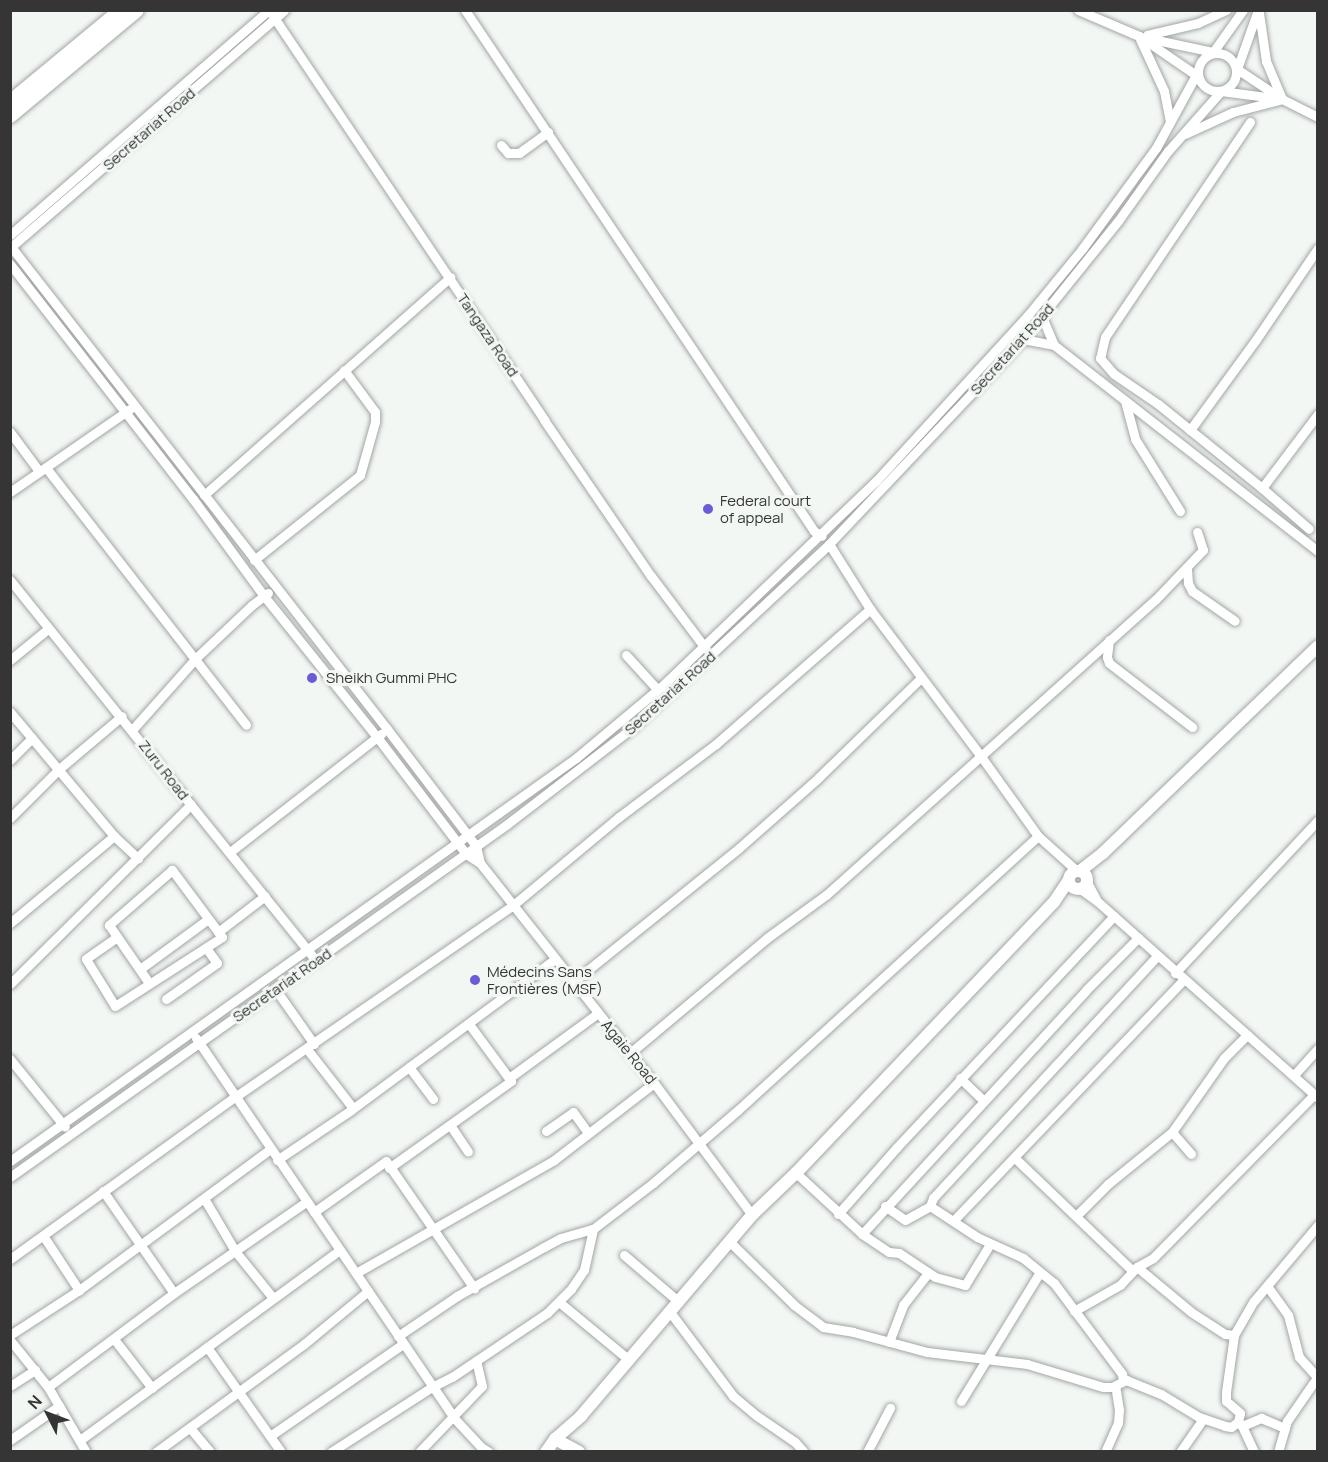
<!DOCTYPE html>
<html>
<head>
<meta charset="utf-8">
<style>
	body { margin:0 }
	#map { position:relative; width:1328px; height:1462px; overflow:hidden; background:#f2f7f4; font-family:Manrope,sans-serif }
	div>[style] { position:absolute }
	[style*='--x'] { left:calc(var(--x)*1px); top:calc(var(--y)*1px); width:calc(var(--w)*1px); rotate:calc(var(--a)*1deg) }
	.roads { filter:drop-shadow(0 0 2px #a2a6a4) drop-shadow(0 0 2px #a2a6a4) }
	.minor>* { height:9px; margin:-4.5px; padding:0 4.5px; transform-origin:4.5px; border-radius:4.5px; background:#fff }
	.minor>.ring { margin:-4.5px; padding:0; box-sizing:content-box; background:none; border:9px solid #fff; border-radius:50% }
	.tertiary>* { height:12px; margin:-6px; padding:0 6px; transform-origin:6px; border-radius:6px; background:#fff }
	.tertiary>.ring { margin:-6px; padding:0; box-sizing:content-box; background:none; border:12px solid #fff; border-radius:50% }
	.secondary>* { height:14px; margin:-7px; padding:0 7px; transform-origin:7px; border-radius:7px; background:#fff }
	.dots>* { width:16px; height:16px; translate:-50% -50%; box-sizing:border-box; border:3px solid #f2f7f4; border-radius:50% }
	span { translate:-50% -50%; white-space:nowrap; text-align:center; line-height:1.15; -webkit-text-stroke:6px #f2f7f4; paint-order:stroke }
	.street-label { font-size:15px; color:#343534 }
	.poi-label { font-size:15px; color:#343534 }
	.left { translate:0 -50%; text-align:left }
	.frame { position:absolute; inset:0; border:12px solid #343534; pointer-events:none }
	.north { position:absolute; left:18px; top:1384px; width:60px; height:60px; -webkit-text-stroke:4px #f2f7f4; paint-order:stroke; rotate:312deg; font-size:16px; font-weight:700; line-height:24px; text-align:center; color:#343534 }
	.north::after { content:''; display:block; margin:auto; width:21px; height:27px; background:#343534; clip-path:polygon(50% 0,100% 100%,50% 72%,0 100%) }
</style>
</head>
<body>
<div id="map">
	<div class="roads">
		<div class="minor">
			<div style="--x:269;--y:10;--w:494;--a:56.1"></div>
			<div style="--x:544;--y:420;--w:189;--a:55.6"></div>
			<div style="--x:651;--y:576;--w:91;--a:53"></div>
			<div style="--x:465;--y:10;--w:627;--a:56.18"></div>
			<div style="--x:814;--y:531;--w:9;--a:32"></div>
			<div style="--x:1258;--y:10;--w:63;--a:109.6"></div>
			<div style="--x:1237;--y:69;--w:54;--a:33.7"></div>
			<div style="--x:1282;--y:99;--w:40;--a:26.6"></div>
			<div style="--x:1259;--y:13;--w:49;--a:81.7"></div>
			<div style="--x:1266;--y:61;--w:41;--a:67.2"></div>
			<div style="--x:1147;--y:35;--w:52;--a:-13.2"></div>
			<div style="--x:1198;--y:23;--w:31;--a:-25"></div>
			<div style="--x:1147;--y:38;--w:67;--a:12"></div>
			<div style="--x:1213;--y:52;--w:52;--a:-54.5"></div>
			<div style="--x:1140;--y:39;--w:57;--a:65.2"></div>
			<div style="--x:1164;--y:91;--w:31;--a:79"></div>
			<div class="ring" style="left:1198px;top:53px;width:29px;height:29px"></div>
			<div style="--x:1250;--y:122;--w:259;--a:124"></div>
			<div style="--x:1105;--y:337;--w:22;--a:103"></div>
			<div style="--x:1100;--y:358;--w:21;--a:49"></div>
			<div style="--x:1114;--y:374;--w:53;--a:34.3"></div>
			<div style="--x:1158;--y:404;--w:134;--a:38.9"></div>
			<div style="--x:1262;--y:488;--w:62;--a:41.1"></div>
			<div style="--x:1185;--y:134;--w:53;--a:-24.6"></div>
			<div style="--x:1233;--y:112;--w:48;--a:-14.6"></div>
			<div style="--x:501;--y:145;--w:11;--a:49"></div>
			<div style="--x:508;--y:153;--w:11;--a:0"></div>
			<div style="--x:519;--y:153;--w:36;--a:-36"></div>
			<div style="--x:10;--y:235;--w:343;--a:-41"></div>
			<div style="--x:12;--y:246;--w:360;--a:-40.9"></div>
			<div style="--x:12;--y:248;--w:610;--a:52.06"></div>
			<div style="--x:387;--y:729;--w:147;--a:52.7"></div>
			<div style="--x:476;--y:846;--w:17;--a:77"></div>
			<div style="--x:10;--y:264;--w:298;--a:52.1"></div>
			<div style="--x:193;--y:499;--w:120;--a:53.8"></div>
			<div style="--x:264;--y:596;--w:181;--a:51.3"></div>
			<div style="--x:377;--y:737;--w:147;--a:52.7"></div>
			<div style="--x:466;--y:854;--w:17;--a:33"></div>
			<div style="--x:480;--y:863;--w:280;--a:51.7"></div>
			<div style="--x:654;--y:1083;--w:164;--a:53.4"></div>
			<div style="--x:1042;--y:317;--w:30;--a:67"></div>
			<div style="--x:1023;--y:339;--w:32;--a:11"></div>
			<div style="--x:1054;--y:345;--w:335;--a:38"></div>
			<div style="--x:1125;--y:401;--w:39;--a:75"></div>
			<div style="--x:1135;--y:439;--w:85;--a:58"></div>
			<div style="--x:1190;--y:430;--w:110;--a:-53.9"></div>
			<div style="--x:1255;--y:341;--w:112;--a:-55.9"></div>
			<div style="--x:10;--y:432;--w:49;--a:53.4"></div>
			<div style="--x:47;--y:469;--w:324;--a:52.1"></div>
			<div style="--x:1262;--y:488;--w:93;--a:-52.9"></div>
			<div style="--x:10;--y:492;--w:146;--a:-34.7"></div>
			<div style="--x:204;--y:495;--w:329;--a:-41.5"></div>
			<div style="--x:829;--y:544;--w:77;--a:57.8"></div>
			<div style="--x:870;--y:609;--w:183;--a:53"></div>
			<div style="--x:980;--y:755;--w:100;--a:54.4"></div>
			<div style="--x:1038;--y:836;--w:52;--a:41.9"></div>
			<div style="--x:254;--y:560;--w:136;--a:-38.7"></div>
			<div style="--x:360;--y:475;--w:55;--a:-74.2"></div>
			<div style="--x:375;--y:422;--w:10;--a:-90"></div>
			<div style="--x:375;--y:412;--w:52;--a:-126.4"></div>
			<div style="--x:1187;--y:569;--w:14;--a:86"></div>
			<div style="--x:1188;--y:583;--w:9;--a:63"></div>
			<div style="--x:1192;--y:591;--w:52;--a:34.9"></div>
			<div style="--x:10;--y:580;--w:481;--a:51.2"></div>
			<div style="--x:1109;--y:640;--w:17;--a:97"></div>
			<div style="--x:1107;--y:657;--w:6;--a:72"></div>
			<div style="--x:1109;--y:663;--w:105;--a:37.6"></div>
			<div style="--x:626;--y:655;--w:47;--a:47.6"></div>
			<div style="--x:10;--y:660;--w:50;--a:-39.4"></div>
			<div style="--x:10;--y:712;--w:162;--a:50"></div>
			<div style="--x:114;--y:836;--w:33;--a:43"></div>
			<div style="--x:132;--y:730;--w:96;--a:-48.4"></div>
			<div style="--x:196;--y:658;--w:77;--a:-43.4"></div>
			<div style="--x:252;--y:605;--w:20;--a:-37"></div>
			<div style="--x:10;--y:760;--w:31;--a:-45"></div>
			<div style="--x:10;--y:818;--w:69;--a:-45"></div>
			<div style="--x:59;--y:769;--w:82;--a:-40.1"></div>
			<div style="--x:230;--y:852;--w:192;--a:-38"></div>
			<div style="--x:1087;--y:882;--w:19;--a:62"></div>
			<div style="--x:1079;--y:888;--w:22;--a:36"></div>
			<div style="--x:1097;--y:901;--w:296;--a:41.7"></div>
			<div style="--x:10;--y:923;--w:136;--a:-39.9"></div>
			<div style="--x:218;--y:932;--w:59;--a:-37.5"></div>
			<div style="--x:117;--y:937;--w:38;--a:145"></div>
			<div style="--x:86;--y:959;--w:55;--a:58.3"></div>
			<div style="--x:115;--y:1006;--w:127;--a:-32.8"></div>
			<div style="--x:222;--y:937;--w:84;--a:-126.7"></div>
			<div style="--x:172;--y:870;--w:84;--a:138.9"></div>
			<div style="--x:109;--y:925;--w:70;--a:55.4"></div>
			<div style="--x:140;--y:969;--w:84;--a:-36.3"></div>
			<div style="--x:1175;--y:973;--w:209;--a:-46.9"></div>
			<div style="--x:573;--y:982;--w:213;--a:-38.9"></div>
			<div style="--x:739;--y:848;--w:106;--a:-41.5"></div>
			<div style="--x:818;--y:778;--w:144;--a:-44.2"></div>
			<div style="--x:10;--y:984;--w:255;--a:-44.8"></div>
			<div style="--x:276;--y:990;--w:66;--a:54.9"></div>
			<div style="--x:166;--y:999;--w:62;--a:-35.2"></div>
			<div style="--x:217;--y:963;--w:19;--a:-126"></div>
			<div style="--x:196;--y:1038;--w:459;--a:55.8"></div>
			<div style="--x:454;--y:1418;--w:40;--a:47"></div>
			<div style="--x:481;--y:1447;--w:9;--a:32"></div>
			<div style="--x:307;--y:1049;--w:75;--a:52.1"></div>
			<div style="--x:630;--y:1053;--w:179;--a:-40"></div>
			<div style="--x:767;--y:938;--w:73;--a:-36.1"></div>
			<div style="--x:826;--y:895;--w:443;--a:-41.9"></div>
			<div style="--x:1156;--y:599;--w:68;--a:-46.2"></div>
			<div style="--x:1203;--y:550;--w:19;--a:-108"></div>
			<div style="--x:10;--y:1059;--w:87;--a:51"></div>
			<div style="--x:409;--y:1067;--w:40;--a:53"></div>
			<div style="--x:1294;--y:1075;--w:36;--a:-48"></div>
			<div style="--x:509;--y:1078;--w:110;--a:-36.1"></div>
			<div style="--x:960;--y:1078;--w:32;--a:44"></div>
			<div style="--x:450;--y:1125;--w:32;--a:56"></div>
			<div style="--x:546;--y:1131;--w:33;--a:-35"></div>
			<div style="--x:573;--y:1112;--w:26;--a:54"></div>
			<div style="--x:1172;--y:1132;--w:29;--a:49"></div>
			<div style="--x:1015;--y:1158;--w:163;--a:43.8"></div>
			<div style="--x:277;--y:1160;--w:89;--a:-34"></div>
			<div style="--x:351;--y:1110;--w:254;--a:-36.5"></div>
			<div style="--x:10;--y:1161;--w:695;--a:-35.45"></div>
			<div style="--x:576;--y:758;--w:111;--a:-39.9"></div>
			<div style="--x:661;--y:687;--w:298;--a:-43.8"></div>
			<div style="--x:876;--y:481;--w:225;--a:-47.5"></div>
			<div style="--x:1028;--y:315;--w:85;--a:-50.7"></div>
			<div style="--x:1082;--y:249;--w:125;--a:-53.8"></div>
			<div style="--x:1156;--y:148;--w:83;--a:-61.3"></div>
			<div style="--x:1196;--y:75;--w:69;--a:-145.6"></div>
			<div style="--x:1139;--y:36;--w:66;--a:-156.9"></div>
			<div style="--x:389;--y:1168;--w:150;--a:-35.5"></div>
			<div style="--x:511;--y:1081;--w:71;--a:-126.4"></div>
			<div style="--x:796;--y:1173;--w:90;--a:42.7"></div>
			<div style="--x:862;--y:1234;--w:32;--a:34"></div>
			<div style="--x:889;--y:1252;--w:10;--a:6"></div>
			<div style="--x:899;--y:1253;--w:43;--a:33.7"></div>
			<div style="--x:935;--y:1277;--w:31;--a:15"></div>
			<div style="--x:965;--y:1285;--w:48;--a:-58.6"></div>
			<div style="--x:10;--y:1177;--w:608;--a:-35.36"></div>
			<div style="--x:506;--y:825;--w:159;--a:-37.6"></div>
			<div style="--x:632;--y:728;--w:270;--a:-43"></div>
			<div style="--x:829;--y:544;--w:282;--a:-46.6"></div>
			<div style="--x:1023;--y:339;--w:151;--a:-51.2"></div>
			<div style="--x:1118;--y:221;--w:86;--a:-54.5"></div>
			<div style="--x:1168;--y:151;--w:80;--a:-48.5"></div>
			<div style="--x:1221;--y:91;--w:62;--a:7.5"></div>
			<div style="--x:103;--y:1191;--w:124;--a:55.2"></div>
			<div style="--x:205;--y:1200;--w:59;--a:59.5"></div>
			<div style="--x:235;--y:1251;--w:60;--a:51"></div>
			<div style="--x:885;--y:1206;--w:24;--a:35"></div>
			<div style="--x:905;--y:1220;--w:29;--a:-29"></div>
			<div style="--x:930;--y:1206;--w:56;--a:33.4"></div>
			<div style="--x:977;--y:1237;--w:51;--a:24.5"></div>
			<div style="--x:1023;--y:1258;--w:40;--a:39"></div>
			<div style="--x:1054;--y:1283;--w:114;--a:53.2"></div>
			<div style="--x:1122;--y:1374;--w:6;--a:81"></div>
			<div style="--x:930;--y:1206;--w:9;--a:-69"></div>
			<div style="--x:933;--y:1198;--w:330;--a:-47.2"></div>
			<div style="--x:314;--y:1212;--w:88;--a:-35.3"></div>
			<div style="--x:386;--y:1161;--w:155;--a:55.3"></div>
			<div style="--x:838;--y:1214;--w:89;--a:-48.6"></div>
			<div style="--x:897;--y:1147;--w:317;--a:-46.8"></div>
			<div style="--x:1077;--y:1215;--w:44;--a:-45"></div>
			<div style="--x:1108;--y:1184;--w:82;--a:-39.1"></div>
			<div style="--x:1172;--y:1132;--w:90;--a:-54.9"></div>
			<div style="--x:1224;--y:1058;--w:33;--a:-45"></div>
			<div style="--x:954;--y:1220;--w:332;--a:-46.3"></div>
			<div style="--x:862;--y:1234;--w:331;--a:-47.4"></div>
			<div style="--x:1086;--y:990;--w:74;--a:-45"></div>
			<div style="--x:44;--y:1237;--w:64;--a:56.6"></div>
			<div style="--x:730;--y:1242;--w:90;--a:44.5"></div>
			<div style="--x:794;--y:1305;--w:36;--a:37"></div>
			<div style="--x:823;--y:1327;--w:30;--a:9"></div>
			<div style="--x:853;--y:1332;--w:77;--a:15.1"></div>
			<div style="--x:927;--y:1352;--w:101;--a:6.8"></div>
			<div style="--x:1027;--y:1364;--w:79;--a:16.8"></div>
			<div style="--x:1103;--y:1387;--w:9;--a:0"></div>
			<div style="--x:1112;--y:1387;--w:16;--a:-27"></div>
			<div style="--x:1126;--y:1380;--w:38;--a:22"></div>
			<div style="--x:1161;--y:1394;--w:44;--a:31.2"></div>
			<div style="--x:1199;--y:1417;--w:28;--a:19"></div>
			<div style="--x:1225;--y:1426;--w:6;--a:9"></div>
			<div style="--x:1231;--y:1427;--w:9;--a:-36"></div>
			<div style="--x:1238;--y:1422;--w:6;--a:45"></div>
			<div style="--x:1242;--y:1426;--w:21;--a:-23"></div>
			<div style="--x:1261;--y:1418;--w:26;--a:23"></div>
			<div style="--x:624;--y:1255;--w:72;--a:40.5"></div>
			<div style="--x:10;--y:1259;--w:277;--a:-35.8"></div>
			<div style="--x:235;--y:1097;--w:336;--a:-34.6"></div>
			<div style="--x:512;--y:906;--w:139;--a:-39.8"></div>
			<div style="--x:619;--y:817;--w:121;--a:-37"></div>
			<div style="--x:716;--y:744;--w:205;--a:-41.2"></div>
			<div style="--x:1137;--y:1267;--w:70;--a:39.8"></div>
			<div style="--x:1191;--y:1312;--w:40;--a:32.9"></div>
			<div style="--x:1225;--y:1334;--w:9;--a:6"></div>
			<div style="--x:356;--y:1273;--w:228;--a:-29.7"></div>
			<div style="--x:554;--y:1160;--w:126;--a:-37.6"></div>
			<div style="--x:1267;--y:1286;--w:36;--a:54"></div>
			<div style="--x:1288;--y:1315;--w:43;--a:75.3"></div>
			<div style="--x:1299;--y:1357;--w:28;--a:48"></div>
			<div style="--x:559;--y:1302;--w:91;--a:39.6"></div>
			<div style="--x:1074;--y:1311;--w:53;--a:-29.5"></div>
			<div style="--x:1120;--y:1285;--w:25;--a:-47"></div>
			<div style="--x:1137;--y:1267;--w:18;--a:-29"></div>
			<div style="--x:1153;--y:1258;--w:229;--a:-45.4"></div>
			<div style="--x:670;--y:1312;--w:105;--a:53.1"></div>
			<div style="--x:733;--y:1396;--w:31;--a:40"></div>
			<div style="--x:757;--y:1416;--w:46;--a:34.4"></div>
			<div style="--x:795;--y:1442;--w:13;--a:48"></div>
			<div style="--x:10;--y:1335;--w:82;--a:-33.1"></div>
			<div style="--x:79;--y:1290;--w:237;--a:-36.4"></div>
			<div style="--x:398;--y:1336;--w:71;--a:-34.1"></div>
			<div style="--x:457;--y:1296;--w:100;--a:-29.4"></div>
			<div style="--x:544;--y:1247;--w:19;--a:-28"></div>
			<div style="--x:561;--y:1238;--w:33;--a:-16"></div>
			<div style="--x:593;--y:1229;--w:76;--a:-37.5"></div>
			<div style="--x:653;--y:1183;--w:112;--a:-40.7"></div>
			<div style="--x:738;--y:1110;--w:406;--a:-42.4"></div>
			<div style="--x:114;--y:1339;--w:62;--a:52.2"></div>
			<div style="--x:10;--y:1340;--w:60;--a:51"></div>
			<div style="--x:48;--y:1387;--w:75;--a:59.7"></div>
			<div style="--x:889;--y:1342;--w:40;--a:-69"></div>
			<div style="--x:903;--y:1305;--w:41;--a:-52"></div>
			<div style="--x:207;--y:1347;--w:128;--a:54.8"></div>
			<div style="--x:10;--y:1386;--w:30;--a:-33"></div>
			<div style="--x:48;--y:1387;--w:157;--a:-36.7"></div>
			<div style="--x:174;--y:1293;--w:160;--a:-34.6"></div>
			<div style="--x:961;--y:1401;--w:151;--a:-58.5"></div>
			<div style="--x:1238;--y:1422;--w:9;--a:-77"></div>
			<div style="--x:1240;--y:1413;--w:18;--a:-139"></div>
			<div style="--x:1226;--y:1401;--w:9;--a:-90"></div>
			<div style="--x:1226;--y:1392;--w:58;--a:-82"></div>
			<div style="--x:1234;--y:1335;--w:39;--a:-60"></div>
			<div style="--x:1254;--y:1301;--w:99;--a:-49.9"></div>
			<div style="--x:1242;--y:1426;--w:29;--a:65"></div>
			<div style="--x:190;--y:1428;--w:31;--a:50"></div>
			<div style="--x:270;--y:1436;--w:162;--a:-34.7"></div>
			<div style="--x:10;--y:1440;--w:60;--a:-34.8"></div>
			<div style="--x:80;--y:1440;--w:322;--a:-36.2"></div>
			<div style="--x:156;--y:1452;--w:183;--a:-36.1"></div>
			<div style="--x:304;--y:1344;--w:83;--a:-39.6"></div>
			<div style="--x:331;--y:1452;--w:120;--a:-32.8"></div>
			<div style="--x:432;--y:1387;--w:22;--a:-27"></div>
			<div style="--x:452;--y:1377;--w:115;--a:-34"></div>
			<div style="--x:547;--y:1313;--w:34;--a:-45"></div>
			<div style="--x:571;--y:1289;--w:23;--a:-56"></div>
			<div style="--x:584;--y:1270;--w:42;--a:-77.6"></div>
			<div style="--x:419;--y:1452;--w:91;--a:-46.3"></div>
			<div style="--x:482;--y:1386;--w:26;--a:-103"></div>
			<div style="--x:867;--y:1452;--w:50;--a:-62.4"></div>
			<div style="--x:1105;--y:1452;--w:32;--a:-66"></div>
			<div style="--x:1118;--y:1423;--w:13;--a:-86"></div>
			<div style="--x:1119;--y:1410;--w:24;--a:-99"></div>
			<div style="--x:1180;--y:1452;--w:40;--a:-55.1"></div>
			<div style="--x:1278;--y:1452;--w:32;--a:-74"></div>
			<div style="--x:1287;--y:1421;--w:55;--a:-55.4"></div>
		</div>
		<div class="tertiary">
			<div style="--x:1080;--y:871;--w:29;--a:-38"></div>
			<div style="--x:1103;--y:853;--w:298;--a:-43.9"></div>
			<div class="ring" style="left:1069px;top:871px;width:6px;height:6px"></div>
			<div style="--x:555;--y:1439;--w:27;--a:28"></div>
			<div style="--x:546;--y:1452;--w:16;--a:-55"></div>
			<div style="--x:555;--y:1439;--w:35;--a:-41"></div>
			<div style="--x:581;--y:1416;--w:264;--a:-49.6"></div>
			<div style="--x:752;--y:1215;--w:61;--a:-43.7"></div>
			<div style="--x:796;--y:1173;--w:374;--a:-46.4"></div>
			<div style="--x:1054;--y:902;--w:27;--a:-56"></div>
		</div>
		<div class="secondary">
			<div style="--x:10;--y:102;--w:144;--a:-39.7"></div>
			<div style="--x:10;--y:116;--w:165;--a:-39.8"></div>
		</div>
	</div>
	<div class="dots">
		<div style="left:708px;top:509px;background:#685dd7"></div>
		<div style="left:312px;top:678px;background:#685dd7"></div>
		<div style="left:475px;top:980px;background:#685dd7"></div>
	</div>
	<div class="street-label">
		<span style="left:149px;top:129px;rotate:-41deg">Secretariat Road</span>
		<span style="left:488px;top:335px;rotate:56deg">Tangaza Road</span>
		<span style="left:1012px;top:349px;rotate:-48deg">Secretariat Road</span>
		<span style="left:670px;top:693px;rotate:-42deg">Secretariat Road</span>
		<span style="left:164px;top:770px;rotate:52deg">Zuru Road</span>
		<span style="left:282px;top:985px;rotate:-35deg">Secretariat Road</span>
		<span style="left:629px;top:1052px;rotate:51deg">Agaie Road</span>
	</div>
	<div class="poi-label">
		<span class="left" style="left:720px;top:509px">Federal court<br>of appeal</span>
		<span class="left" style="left:326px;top:678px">Sheikh Gummi PHC</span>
		<span class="left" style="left:487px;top:980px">Médecins Sans<br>Frontières (MSF)</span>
	</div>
	<div class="frame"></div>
	<div class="north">N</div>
</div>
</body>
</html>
